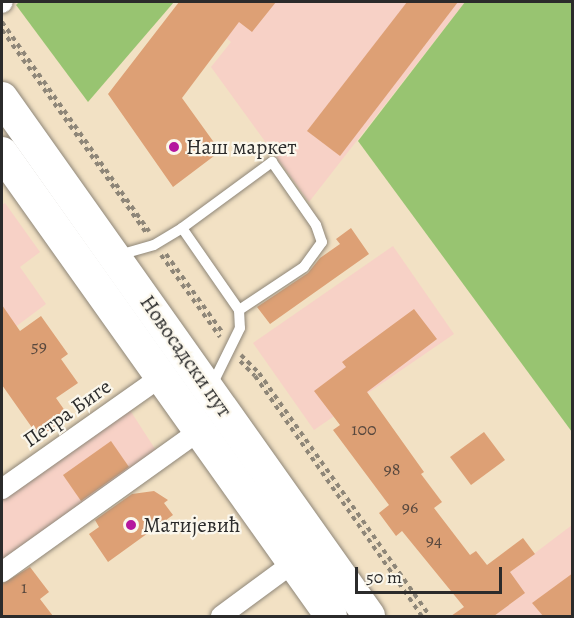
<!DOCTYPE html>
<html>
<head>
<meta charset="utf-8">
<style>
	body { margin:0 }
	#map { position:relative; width:574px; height:618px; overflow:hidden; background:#f2e1c4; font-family:Alegreya,serif }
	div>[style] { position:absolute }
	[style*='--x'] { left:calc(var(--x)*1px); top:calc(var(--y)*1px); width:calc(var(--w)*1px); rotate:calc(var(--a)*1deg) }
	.built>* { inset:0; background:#f7d1c6 }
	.green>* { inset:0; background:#98c471 }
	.building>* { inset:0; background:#dda075 }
	.path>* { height:4px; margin-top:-2px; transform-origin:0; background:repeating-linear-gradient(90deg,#8e8678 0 4.5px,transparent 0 9px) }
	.roads { filter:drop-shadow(0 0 2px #8e8678) drop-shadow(0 0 2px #8e8678) }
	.lane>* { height:10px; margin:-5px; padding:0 5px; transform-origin:5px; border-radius:5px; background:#fff }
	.street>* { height:20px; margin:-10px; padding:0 10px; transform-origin:10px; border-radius:10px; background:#fff }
	.primary>* { height:32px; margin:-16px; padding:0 16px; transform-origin:16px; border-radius:16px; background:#fff }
	.dots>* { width:16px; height:16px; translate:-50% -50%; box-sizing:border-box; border:3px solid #fbf7ec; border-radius:50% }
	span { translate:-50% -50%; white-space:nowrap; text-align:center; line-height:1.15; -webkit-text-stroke:4.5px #fbf7ec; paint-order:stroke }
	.number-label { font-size:18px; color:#58483e }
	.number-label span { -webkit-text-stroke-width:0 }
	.poi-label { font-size:21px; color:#2b2b2b }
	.left { translate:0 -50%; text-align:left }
	.street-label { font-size:21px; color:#2b2b2b }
	.frame { position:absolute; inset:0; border:3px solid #2b2b2b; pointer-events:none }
	.scale { position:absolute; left:355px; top:567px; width:147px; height:27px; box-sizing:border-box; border:3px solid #2b2b2b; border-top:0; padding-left:8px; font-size:18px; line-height:21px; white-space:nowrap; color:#2b2b2b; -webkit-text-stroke:4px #fbf7ec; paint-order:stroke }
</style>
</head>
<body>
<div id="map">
	<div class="built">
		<div style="clip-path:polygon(183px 2px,465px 2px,309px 202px,211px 67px,231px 42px)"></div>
		<div style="clip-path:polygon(5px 203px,40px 252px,20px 267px,46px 304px,2px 337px,2px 205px)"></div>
		<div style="clip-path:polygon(393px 246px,454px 334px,314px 430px,253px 343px)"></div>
		<div style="clip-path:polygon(128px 407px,157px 452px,2px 562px,2px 496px)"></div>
		<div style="clip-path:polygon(572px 525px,572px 616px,451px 616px,464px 607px)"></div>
	</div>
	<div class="green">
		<div style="clip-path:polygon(19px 2px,174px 2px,88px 102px,16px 5px)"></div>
		<div style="clip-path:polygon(465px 2px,572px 2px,572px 432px,358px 141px)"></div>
	</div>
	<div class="building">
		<div style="clip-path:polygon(179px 2px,276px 2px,252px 32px,239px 22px,182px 98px,218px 148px,211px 151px,214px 156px,173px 187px,108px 94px)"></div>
		<div style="clip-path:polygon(407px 2px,458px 2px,340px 156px,307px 131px)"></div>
		<div style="clip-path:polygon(351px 228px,369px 254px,270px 324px,257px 307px,308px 273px,320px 258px,340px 244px,336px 239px)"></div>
		<div style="clip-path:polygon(2px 305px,20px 331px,41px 316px,68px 354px,61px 359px,78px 383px,56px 398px,70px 418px,40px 439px,2px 385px)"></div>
		<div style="clip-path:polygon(414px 309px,437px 339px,367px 392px,424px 472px,421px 474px,442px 502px,434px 508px,470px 555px,476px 551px,487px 565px,523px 538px,535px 554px,510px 572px,525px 593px,494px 616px,451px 616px,464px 607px,402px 531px,396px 536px,379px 513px,389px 505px,333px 430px,340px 425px,314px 391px,346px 367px,342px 362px)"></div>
		<div style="clip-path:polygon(484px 432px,505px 460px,471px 485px,450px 457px)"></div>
		<div style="clip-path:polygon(111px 441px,129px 467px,81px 501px,63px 475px)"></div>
		<div style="clip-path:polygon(154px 491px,168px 500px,164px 503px,173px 515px,108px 562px,89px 534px,99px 527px,95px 520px,132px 494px)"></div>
		<div style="clip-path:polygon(30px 567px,49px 592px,40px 599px,53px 616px,2px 616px,2px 584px)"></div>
		<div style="clip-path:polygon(573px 573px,573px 616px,543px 616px,532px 603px)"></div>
	</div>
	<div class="path">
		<div style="--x:2;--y:22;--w:256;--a:54.9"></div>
		<div style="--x:2;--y:30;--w:250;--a:54.6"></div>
		<div style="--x:166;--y:254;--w:97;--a:54.2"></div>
		<div style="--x:161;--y:255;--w:101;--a:54.3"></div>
		<div style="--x:241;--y:355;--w:25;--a:45"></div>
		<div style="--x:259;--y:373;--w:297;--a:54.9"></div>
		<div style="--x:240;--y:361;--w:21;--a:45"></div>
		<div style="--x:255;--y:376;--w:292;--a:55.2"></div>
	</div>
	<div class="roads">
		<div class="lane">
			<div style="--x:182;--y:228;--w:112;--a:-36.3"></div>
			<div style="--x:272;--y:162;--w:77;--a:55.1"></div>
			<div style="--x:316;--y:225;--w:18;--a:71"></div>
			<div style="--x:322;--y:242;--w:31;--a:126"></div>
			<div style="--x:304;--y:267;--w:78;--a:146.5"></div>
			<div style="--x:119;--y:255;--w:36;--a:-16"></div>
			<div style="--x:154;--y:245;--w:33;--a:-31"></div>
			<div style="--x:182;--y:228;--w:100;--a:55.2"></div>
			<div style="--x:239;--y:310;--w:18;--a:87"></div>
			<div style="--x:240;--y:328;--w:64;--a:116.2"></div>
		</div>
		<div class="street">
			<div style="--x:2;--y:3;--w:1;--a:-45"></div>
			<div style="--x:2;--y:489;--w:194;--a:-35.2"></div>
			<div style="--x:2;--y:572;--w:242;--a:-35.6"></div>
			<div style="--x:221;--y:616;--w:89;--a:-36.4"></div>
		</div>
		<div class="primary">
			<div style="--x:2;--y:98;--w:635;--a:54.68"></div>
			<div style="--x:2;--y:153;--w:568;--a:54.6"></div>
		</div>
	</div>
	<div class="dots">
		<div style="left:174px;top:147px;background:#b5179e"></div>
		<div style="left:131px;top:525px;background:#b5179e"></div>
	</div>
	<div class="number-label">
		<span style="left:39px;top:346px">59</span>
		<span style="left:364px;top:429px">100</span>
		<span style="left:392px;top:469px">98</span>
		<span style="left:410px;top:507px">96</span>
		<span style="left:434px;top:540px">94</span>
		<span style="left:24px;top:587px">1</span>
	</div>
	<div class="poi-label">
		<span class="left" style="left:186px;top:147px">Наш маркет</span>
		<span class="left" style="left:143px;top:525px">Матијевић</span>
	</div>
	<div class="street-label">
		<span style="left:186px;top:356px;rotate:55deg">Новосадски пут</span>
		<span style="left:67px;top:413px;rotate:-35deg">Петра Биге</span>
	</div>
	<div class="frame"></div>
	<div class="scale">50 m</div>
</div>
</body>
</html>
